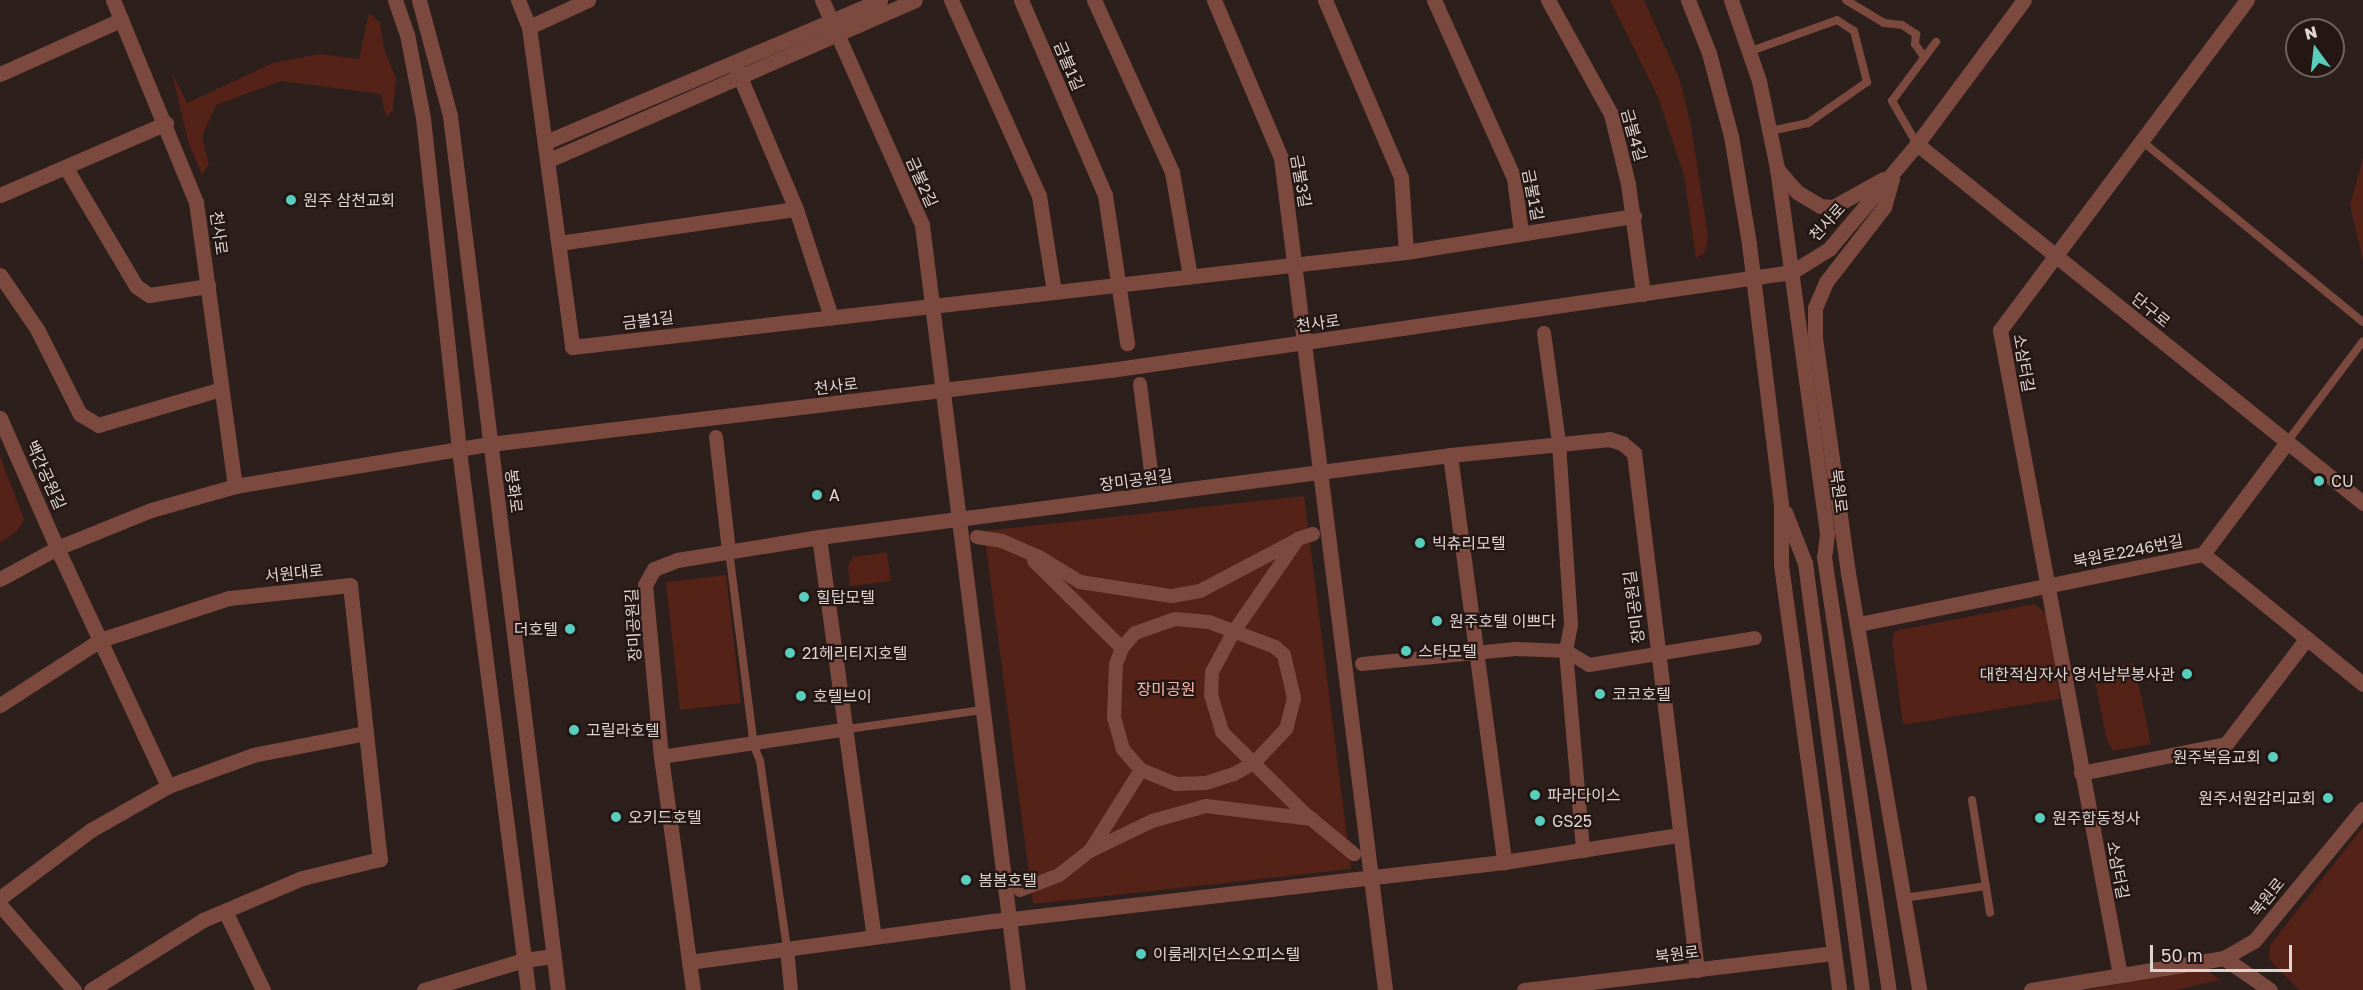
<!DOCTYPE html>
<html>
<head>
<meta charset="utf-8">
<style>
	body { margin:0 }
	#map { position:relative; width:2363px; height:990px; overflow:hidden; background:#2d1f1c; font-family:"Golos Text","Noto Sans KR",sans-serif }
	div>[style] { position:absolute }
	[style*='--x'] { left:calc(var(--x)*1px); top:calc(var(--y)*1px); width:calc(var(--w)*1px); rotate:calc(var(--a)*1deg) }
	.green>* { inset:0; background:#552218 }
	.service>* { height:8px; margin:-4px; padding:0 4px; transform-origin:4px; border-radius:4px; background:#7c493f }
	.pedestrian>* { height:14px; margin:-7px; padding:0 7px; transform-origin:7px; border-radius:7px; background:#7c493f }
	.minor>* { height:15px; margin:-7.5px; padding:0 7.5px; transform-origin:7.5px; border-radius:7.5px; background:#7c493f }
	.tertiary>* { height:15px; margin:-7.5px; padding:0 7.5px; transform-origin:7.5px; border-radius:7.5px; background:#7c493f }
	.dots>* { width:16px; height:16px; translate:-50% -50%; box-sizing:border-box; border:3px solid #231613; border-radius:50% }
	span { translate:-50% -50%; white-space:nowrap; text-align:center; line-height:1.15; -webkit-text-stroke:4.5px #231613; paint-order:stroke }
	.street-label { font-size:16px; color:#ded4d2 }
	.poi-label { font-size:16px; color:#ded4d2 }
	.left { translate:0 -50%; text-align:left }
	.right { translate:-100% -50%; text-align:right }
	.park-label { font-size:16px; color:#f6b5a8 }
	.north { position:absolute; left:2285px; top:18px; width:60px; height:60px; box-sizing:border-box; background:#231613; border:2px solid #6e625f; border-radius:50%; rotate:345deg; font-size:16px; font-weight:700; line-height:24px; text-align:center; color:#ded4d2 }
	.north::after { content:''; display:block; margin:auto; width:21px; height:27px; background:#5acebd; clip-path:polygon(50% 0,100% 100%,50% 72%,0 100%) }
	.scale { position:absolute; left:2150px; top:945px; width:142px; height:27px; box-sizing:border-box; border:3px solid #ded4d2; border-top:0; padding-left:8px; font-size:18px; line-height:21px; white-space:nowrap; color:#ded4d2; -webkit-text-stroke:4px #231613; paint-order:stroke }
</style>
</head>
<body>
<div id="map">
	<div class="green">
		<div style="clip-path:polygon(1610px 0,1644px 0,1679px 78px,1691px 126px,1708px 236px,1705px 253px,1696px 258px,1684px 176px,1658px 97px)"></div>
		<div style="clip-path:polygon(369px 13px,380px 22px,384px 49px,396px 78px,393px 110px,386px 117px,381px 94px,281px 81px,216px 105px,202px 136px,209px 164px,202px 175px,188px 141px,172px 73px,187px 103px,273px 63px,320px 54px,359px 59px)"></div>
		<div style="clip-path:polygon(2363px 158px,2363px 261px,2350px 205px)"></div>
		<div style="clip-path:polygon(0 456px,24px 520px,17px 531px,0 543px)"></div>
		<div style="clip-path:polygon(1304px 496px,1351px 869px,1033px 904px,984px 531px)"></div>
		<div style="clip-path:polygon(887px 552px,891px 581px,850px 586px,848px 566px,853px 557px)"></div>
		<div style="clip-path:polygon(726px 575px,741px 703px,680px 710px,666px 582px)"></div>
		<div style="clip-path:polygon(2034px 604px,2047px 614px,2060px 699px,1903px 725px,1892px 640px,1895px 631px)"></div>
		<div style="clip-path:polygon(2134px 663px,2151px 744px,2113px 751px,2107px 741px,2093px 671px)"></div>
		<div style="clip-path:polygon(2363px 827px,2363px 990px,2299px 990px,2269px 959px,2270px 945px)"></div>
		<div style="clip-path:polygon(2203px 968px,2221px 980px,2175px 990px,2087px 990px)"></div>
	</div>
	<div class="service">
		<div style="--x:1846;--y:0;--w:44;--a:31.2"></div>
		<div style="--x:1884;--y:23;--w:18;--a:6"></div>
		<div style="--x:1902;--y:25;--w:17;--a:33"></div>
		<div style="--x:1916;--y:34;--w:10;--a:96"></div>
		<div style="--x:1915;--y:44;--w:16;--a:55"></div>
		<div style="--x:1751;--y:51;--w:91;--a:-19.8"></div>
		<div style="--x:1837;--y:20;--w:20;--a:33"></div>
		<div style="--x:1854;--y:31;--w:53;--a:75.7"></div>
		<div style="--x:1867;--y:82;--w:72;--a:145.2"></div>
		<div style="--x:1808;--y:123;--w:38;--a:168"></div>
		<div style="--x:2143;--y:142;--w:284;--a:39.3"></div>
		<div style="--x:1917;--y:144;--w:50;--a:-120.2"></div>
		<div style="--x:1892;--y:101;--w:74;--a:-53.3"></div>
		<div style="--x:2287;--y:442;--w:126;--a:-53"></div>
		<div style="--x:729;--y:551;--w:197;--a:82.7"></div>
		<div style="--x:754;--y:746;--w:16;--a:68"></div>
		<div style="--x:760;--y:761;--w:189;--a:81.8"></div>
		<div style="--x:848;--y:729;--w:135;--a:-8.1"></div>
		<div style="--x:1972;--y:800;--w:114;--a:80.9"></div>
		<div style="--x:1904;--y:898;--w:83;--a:-8.3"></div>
	</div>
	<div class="pedestrian">
		<div style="--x:1544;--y:333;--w:111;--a:82.2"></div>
		<div style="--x:1559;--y:443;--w:182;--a:86.2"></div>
		<div style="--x:1571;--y:625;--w:26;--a:101"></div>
		<div style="--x:1566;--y:651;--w:201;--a:85.1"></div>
		<div style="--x:1140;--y:384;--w:112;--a:82.8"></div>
		<div style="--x:716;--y:437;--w:115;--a:83.5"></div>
		<div style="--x:1313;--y:534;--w:16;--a:162"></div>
		<div style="--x:1298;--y:539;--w:114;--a:124.7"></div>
		<div style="--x:1233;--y:633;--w:44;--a:118.3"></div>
		<div style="--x:1212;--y:672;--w:23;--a:92"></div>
		<div style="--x:1211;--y:695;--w:39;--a:73"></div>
		<div style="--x:1222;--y:732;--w:115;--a:44.6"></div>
		<div style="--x:1304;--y:813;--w:65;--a:39.4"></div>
		<div style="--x:977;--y:537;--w:25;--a:9"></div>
		<div style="--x:1002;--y:541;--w:40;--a:23.4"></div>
		<div style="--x:1039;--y:557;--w:48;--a:31.4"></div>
		<div style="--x:1080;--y:582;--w:93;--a:8.7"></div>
		<div style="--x:1172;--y:596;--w:28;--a:-10"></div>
		<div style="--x:1200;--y:591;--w:107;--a:-27.8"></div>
		<div style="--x:1034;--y:561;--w:124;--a:44.7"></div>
		<div style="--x:1175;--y:619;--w:34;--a:5"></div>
		<div style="--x:1209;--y:622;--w:71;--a:20.7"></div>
		<div style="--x:1275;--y:647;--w:12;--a:42"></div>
		<div style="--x:1284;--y:655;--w:44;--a:76.9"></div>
		<div style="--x:1294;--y:698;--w:32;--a:104"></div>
		<div style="--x:1286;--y:729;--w:47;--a:133.3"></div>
		<div style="--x:1254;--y:763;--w:23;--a:151"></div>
		<div style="--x:1234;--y:774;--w:29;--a:162"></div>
		<div style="--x:1206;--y:783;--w:30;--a:178"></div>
		<div style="--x:1176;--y:784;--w:38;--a:-158"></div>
		<div style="--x:1141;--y:770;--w:28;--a:-131"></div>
		<div style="--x:1123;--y:749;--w:32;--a:-106"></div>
		<div style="--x:1114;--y:718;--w:54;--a:-87.9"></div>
		<div style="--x:1116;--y:664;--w:17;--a:-69"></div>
		<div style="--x:1122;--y:648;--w:20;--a:-49"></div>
		<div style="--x:1135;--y:633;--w:42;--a:-19.3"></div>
		<div style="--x:1362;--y:664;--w:154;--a:-5.6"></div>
		<div style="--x:1515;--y:649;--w:51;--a:2.2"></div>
		<div style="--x:1566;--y:651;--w:27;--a:31"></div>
		<div style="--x:1589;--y:665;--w:168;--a:-9.2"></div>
		<div style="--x:661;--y:757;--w:189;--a:-8.5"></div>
		<div style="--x:1090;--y:851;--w:69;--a:-25.8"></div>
		<div style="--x:1152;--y:821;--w:56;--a:-15.5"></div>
		<div style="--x:1206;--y:806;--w:107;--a:7"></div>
		<div style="--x:1020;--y:890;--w:42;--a:-21"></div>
		<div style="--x:1059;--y:875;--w:39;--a:-38"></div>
		<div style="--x:1090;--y:851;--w:96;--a:-57.8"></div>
		<div style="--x:787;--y:948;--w:42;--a:84.6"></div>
	</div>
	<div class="minor">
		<div style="--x:113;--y:0;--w:218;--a:67.7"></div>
		<div style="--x:196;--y:202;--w:287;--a:82.2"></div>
		<div style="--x:518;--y:0;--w:29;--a:68"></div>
		<div style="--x:529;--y:27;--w:323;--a:82.3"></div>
		<div style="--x:572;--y:347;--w:839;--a:-6.5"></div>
		<div style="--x:1406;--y:252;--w:231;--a:-9"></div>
		<div style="--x:822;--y:0;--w:246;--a:66"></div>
		<div style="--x:922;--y:225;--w:771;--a:82.85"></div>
		<div style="--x:951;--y:0;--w:215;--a:65.8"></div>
		<div style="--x:1039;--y:196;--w:97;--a:81.1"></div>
		<div style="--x:1021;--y:0;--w:212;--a:66.7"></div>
		<div style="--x:1105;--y:195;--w:150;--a:81.5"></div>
		<div style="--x:1094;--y:0;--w:189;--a:65.6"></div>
		<div style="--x:1172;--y:172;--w:106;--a:80.2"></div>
		<div style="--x:1325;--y:0;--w:193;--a:66.8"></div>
		<div style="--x:1401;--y:177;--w:75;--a:86.2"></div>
		<div style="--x:1434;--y:0;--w:195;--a:65.8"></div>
		<div style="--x:1514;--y:178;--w:55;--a:82.7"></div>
		<div style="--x:1548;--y:0;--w:130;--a:61.1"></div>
		<div style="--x:1611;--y:114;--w:72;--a:76.3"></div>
		<div style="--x:1628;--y:184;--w:111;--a:82.2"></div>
		<div style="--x:529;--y:27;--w:65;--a:-24.6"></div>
		<div style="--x:737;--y:70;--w:151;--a:67"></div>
		<div style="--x:796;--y:209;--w:114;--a:72"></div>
		<div style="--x:0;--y:74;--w:133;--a:-24.1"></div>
		<div style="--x:546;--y:142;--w:363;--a:-23"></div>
		<div style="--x:1917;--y:144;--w:573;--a:38.83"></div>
		<div style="--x:549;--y:160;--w:399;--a:-23.6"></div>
		<div style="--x:66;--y:168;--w:137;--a:59.3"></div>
		<div style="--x:136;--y:286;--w:16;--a:35"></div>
		<div style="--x:149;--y:295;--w:60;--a:-8.7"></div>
		<div style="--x:0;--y:195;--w:181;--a:-23.4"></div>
		<div style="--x:559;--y:243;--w:239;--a:-8.2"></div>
		<div style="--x:0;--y:275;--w:65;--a:55.6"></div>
		<div style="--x:37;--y:329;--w:95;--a:63.2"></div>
		<div style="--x:80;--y:414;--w:21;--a:31"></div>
		<div style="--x:98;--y:425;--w:128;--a:-16.3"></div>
		<div style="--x:1304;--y:343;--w:652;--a:82.86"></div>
		<div style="--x:1450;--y:455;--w:411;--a:82.4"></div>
		<div style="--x:819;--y:537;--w:403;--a:82.2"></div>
		<div style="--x:57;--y:548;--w:263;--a:65"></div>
		<div style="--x:2203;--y:554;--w:206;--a:39.1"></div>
		<div style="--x:2203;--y:554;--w:140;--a:-53.1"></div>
		<div style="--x:1859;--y:624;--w:351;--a:-11.5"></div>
		<div style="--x:0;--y:705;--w:119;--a:-33"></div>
		<div style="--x:100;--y:640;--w:136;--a:-18"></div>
		<div style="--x:229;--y:598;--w:122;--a:-6.1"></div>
		<div style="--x:350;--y:585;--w:276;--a:83.8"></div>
		<div style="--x:380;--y:859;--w:80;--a:166.3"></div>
		<div style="--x:302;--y:878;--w:108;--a:157"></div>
		<div style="--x:203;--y:920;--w:132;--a:148"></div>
		<div style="--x:2081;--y:773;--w:148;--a:-11.3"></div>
		<div style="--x:2226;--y:744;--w:133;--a:-52.6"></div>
		<div style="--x:0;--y:898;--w:114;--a:-36.8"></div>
		<div style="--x:91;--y:830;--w:89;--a:-29.7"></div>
		<div style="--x:168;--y:786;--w:90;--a:-20"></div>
		<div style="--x:253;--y:755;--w:114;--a:-11.1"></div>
		<div style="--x:0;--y:905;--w:113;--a:49"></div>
		<div style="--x:225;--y:911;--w:88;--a:64.3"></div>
		<div style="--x:2224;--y:958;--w:56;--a:34.8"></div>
		<div style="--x:689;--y:962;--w:308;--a:-7.7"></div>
		<div style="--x:994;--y:921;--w:513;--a:-6.6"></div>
		<div style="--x:1504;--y:862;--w:177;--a:-8.8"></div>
		<div style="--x:2120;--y:975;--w:656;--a:-100.54"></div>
		<div style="--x:2000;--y:330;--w:412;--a:-53.2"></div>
		<div style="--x:424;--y:990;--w:104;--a:-16.7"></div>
		<div style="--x:524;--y:960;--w:29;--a:-8"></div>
		<div style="--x:693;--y:990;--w:235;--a:-97.8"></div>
		<div style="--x:661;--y:757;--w:173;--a:-95.3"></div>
		<div style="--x:645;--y:585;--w:18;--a:-61"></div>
		<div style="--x:654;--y:569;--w:25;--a:-21"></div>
		<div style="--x:677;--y:560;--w:144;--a:-9.2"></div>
		<div style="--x:819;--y:537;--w:636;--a:-7.4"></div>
		<div style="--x:1450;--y:455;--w:160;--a:-5.7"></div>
		<div style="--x:1609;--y:439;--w:14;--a:17"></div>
		<div style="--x:1622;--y:443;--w:16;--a:40"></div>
		<div style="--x:1634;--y:453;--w:521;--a:83.05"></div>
		<div style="--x:2031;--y:990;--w:196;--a:-9.4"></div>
		<div style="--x:2224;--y:958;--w:34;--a:-30"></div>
		<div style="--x:2254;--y:941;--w:171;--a:-50.5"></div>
	</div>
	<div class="tertiary">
		<div style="--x:395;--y:0;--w:36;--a:71"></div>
		<div style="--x:407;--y:34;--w:86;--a:79.2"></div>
		<div style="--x:423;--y:118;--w:334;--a:83.8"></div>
		<div style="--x:459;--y:450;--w:544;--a:82.72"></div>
		<div style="--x:419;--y:0;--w:120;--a:75"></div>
		<div style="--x:450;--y:116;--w:881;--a:82.96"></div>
		<div style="--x:1214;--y:0;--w:172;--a:67"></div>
		<div style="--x:1281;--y:158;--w:186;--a:82.9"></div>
		<div style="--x:1688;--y:0;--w:57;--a:68.4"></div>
		<div style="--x:1709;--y:53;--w:86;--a:75.2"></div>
		<div style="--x:1731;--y:136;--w:109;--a:80.5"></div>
		<div style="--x:1749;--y:244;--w:261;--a:83"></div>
		<div style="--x:1781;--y:503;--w:62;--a:90"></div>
		<div style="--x:1781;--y:565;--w:429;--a:82.2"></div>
		<div style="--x:1731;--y:0;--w:86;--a:70.9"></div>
		<div style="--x:1759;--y:81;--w:89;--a:78.3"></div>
		<div style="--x:1777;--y:168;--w:369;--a:82.2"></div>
		<div style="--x:1827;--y:534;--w:23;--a:97"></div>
		<div style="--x:1824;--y:557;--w:438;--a:81.5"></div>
		<div style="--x:1777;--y:169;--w:30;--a:49"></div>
		<div style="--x:1797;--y:192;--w:27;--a:31"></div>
		<div style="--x:1820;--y:206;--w:13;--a:4"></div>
		<div style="--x:1833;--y:207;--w:57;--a:-29.2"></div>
		<div style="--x:1892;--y:179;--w:29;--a:106"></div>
		<div style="--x:1884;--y:207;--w:95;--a:127.7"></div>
		<div style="--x:1826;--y:282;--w:28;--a:113"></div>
		<div style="--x:1815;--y:308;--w:30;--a:90"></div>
		<div style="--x:1815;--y:338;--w:237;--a:82"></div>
		<div style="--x:1848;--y:573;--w:423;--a:80.3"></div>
		<div style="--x:0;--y:418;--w:142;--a:66.3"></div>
		<div style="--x:1785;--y:512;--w:55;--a:68.6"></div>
		<div style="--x:1805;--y:563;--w:431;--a:82.4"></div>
		<div style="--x:0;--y:579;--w:65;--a:-28.5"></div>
		<div style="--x:57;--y:548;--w:101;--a:-22"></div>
		<div style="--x:151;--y:510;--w:87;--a:-15.9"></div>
		<div style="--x:235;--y:486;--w:258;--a:-9.4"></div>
		<div style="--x:490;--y:444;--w:624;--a:-6.81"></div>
		<div style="--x:1110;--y:370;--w:689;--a:-8.18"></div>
		<div style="--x:1792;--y:272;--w:44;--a:-31.9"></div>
		<div style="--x:1829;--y:249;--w:137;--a:-50"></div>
		<div style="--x:1917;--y:144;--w:179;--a:-53.4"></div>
		<div style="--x:1524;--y:990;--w:311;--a:-6.8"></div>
	</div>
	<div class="dots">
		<div style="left:291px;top:200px;background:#5acebd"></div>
		<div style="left:2319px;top:481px;background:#5acebd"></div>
		<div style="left:817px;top:495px;background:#5acebd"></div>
		<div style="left:1420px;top:543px;background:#5acebd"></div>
		<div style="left:804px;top:597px;background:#5acebd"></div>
		<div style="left:1437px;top:621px;background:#5acebd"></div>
		<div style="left:570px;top:629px;background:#5acebd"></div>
		<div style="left:1406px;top:651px;background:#5acebd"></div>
		<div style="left:790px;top:653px;background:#5acebd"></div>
		<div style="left:2187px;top:674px;background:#5acebd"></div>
		<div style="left:1600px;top:694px;background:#5acebd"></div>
		<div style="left:801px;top:696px;background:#5acebd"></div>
		<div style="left:574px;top:730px;background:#5acebd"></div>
		<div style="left:2273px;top:757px;background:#5acebd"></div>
		<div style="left:1535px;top:795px;background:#5acebd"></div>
		<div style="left:2328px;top:798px;background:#5acebd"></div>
		<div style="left:616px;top:817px;background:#5acebd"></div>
		<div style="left:2040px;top:818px;background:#5acebd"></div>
		<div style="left:1540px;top:821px;background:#5acebd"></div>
		<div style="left:966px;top:880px;background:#5acebd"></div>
		<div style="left:1141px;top:954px;background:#5acebd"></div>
	</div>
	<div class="street-label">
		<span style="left:1069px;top:66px;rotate:67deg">금불1길</span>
		<span style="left:1634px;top:135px;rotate:74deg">금불4길</span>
		<span style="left:1301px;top:181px;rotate:80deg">금불3길</span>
		<span style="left:922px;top:182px;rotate:66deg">금불2길</span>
		<span style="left:1533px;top:195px;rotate:79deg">금불1길</span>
		<span style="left:1827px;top:222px;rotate:-48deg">천사로</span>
		<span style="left:219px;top:233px;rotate:82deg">천사로</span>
		<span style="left:2151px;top:310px;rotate:39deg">단구로</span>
		<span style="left:648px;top:320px;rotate:-7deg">금불1길</span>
		<span style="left:1318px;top:323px;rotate:-8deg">천사로</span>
		<span style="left:2024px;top:363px;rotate:80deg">소삼터길</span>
		<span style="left:836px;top:386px;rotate:-7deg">천사로</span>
		<span style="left:46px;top:475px;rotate:66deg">백간공원길</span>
		<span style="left:1136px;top:480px;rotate:-8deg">장미공원길</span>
		<span style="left:514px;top:491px;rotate:83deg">봉화로</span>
		<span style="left:1839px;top:491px;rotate:83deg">북원로</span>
		<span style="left:2128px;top:551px;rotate:-11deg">북원로2246번길</span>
		<span style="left:294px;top:573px;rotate:-6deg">서원대로</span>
		<span style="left:1634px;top:607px;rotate:-97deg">장미공원길</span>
		<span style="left:633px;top:625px;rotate:-93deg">장미공원길</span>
		<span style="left:2118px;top:870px;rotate:79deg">소삼터길</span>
		<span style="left:2267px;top:897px;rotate:-51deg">북원로</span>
		<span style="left:1677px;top:954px;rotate:-7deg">북원로</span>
	</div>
	<div class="poi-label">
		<span class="left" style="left:303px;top:200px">원주 삼천교회</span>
		<span class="left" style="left:2331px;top:481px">CU</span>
		<span class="left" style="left:829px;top:495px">A</span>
		<span class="left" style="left:1432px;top:543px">빅츄리모텔</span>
		<span class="left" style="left:816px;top:597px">힐탑모텔</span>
		<span class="left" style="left:1449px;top:621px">원주호텔 이쁘다</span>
		<span class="right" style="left:558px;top:629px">더호텔</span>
		<span class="left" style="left:1418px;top:651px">스타모텔</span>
		<span class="left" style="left:802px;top:653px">21헤리티지호텔</span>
		<span class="right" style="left:2175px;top:674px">대한적십자사 영서남부봉사관</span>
		<span class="left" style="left:1612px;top:694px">코코호텔</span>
		<span class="left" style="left:813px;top:696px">호텔브이</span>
		<span class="left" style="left:586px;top:730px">고릴라호텔</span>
		<span class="right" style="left:2261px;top:757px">원주복음교회</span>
		<span class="left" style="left:1547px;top:795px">파라다이스</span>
		<span class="right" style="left:2316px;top:798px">원주서원감리교회</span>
		<span class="left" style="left:628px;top:817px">오키드호텔</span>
		<span class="left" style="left:2052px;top:818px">원주합동청사</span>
		<span class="left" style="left:1552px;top:821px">GS25</span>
		<span class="left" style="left:978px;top:880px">봄봄호텔</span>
		<span class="left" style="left:1153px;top:954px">이룸레지던스오피스텔</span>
	</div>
	<div class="park-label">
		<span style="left:1166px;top:689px">장미공원</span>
	</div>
	<div class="north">N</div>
	<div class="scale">50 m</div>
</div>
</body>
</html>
